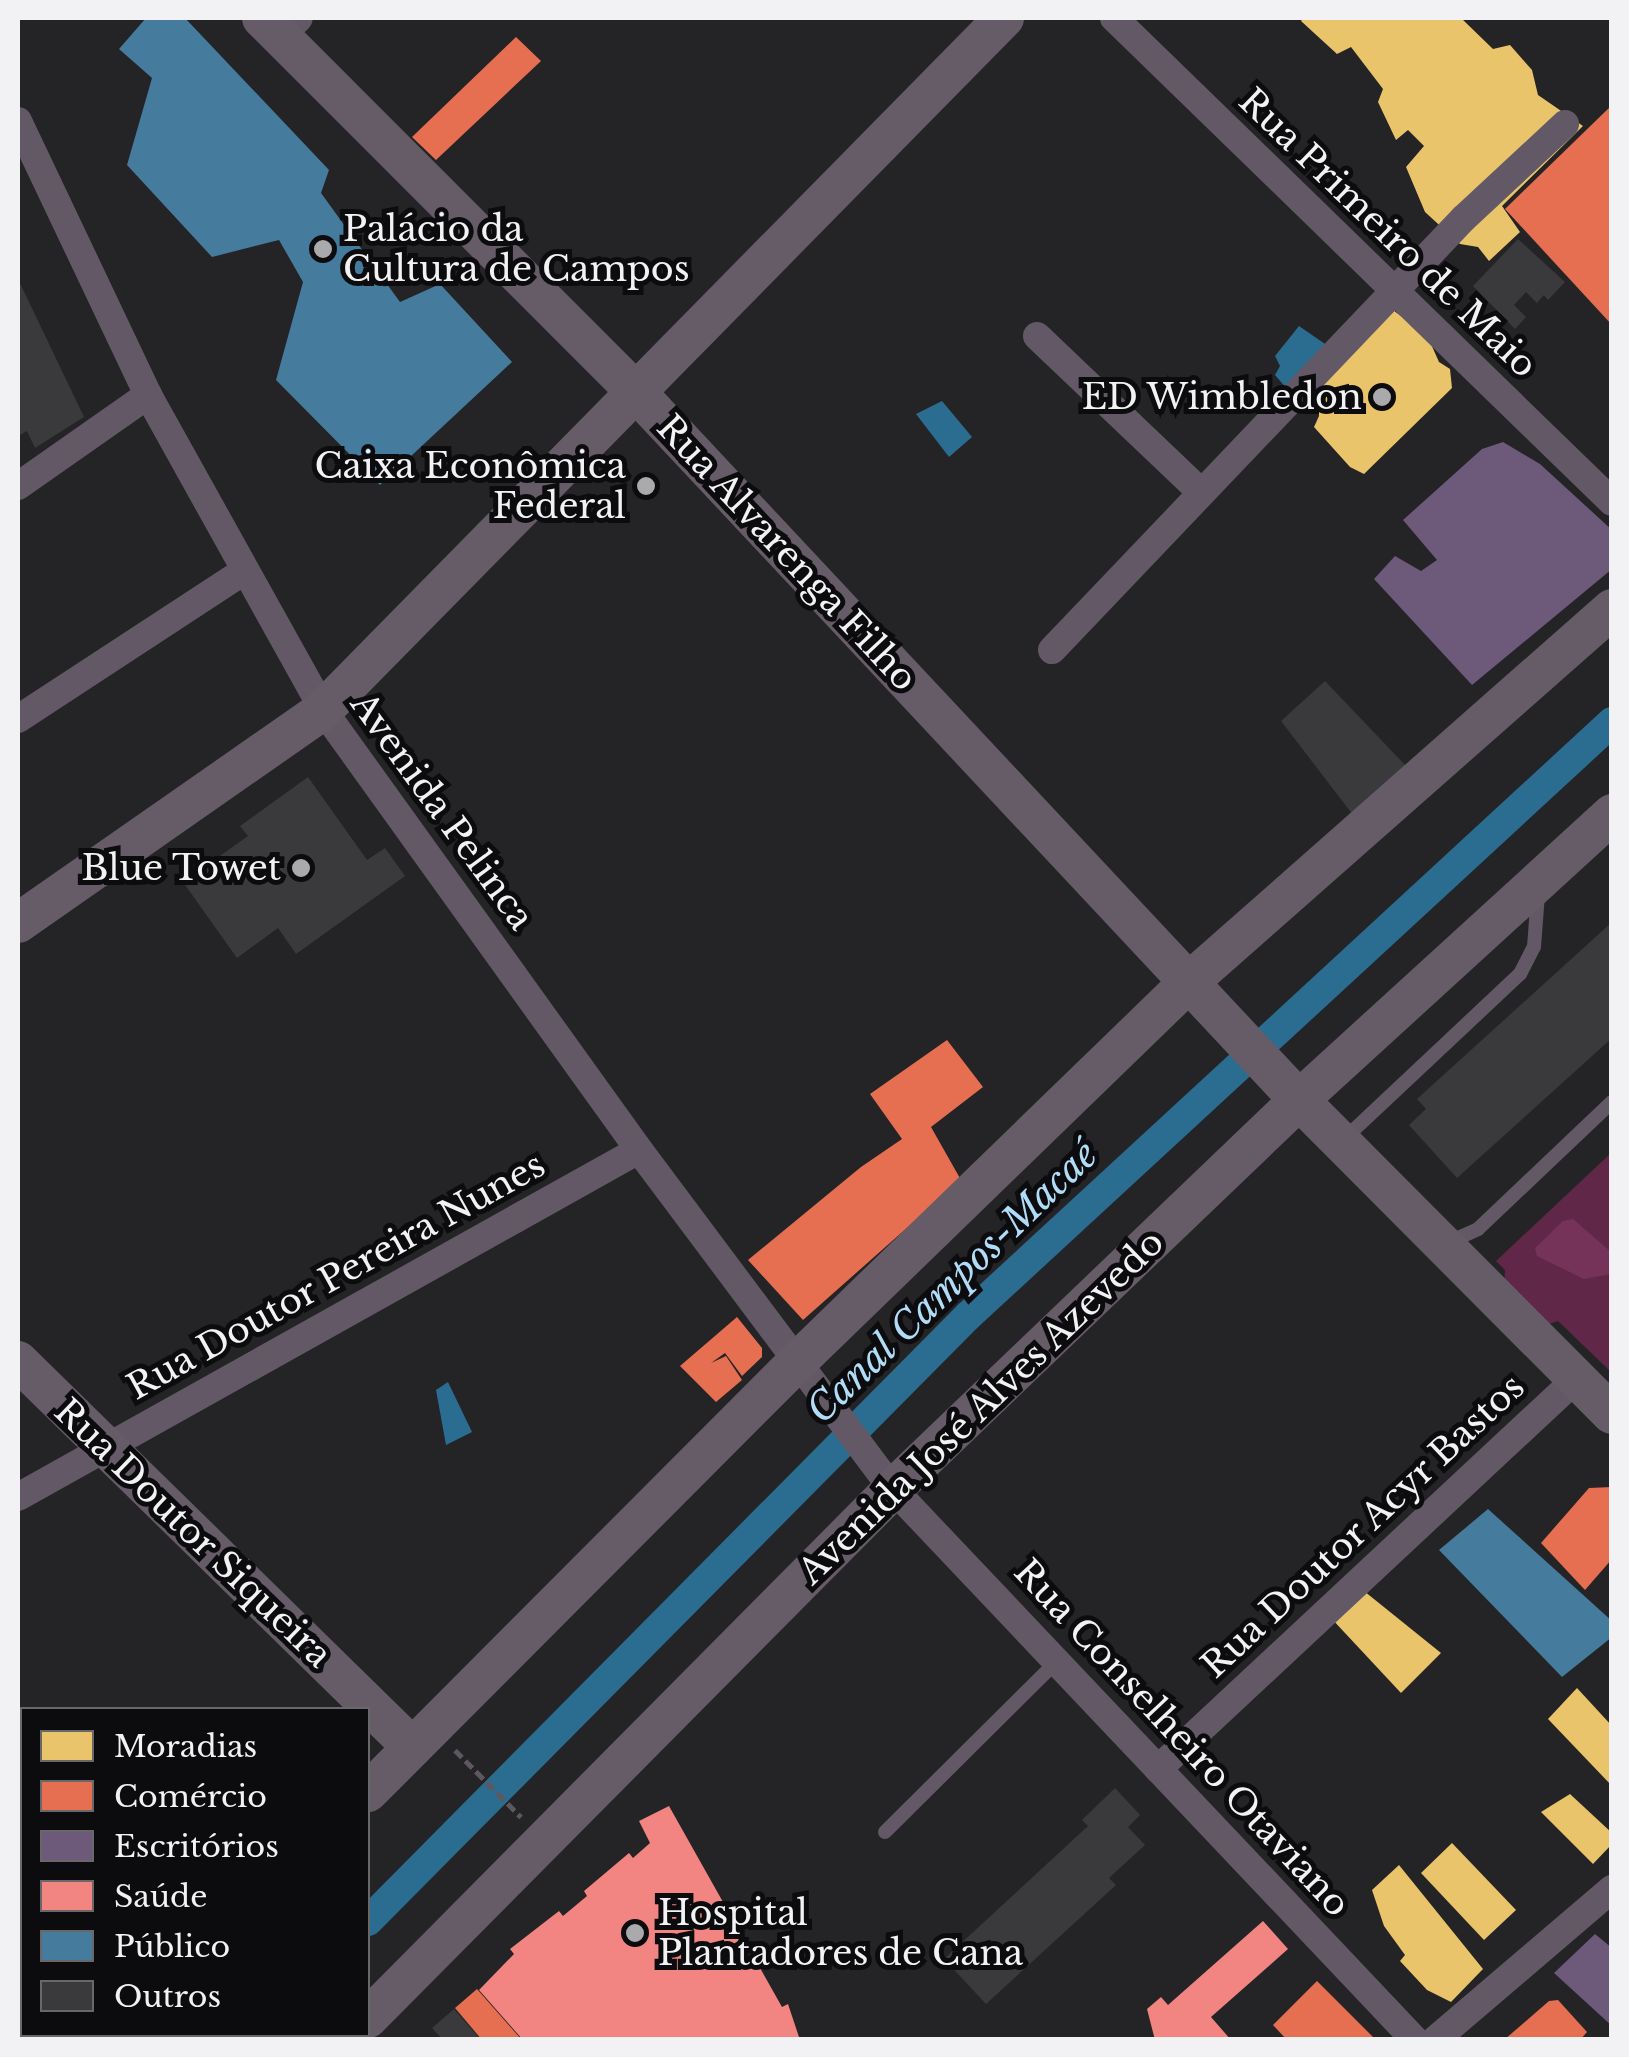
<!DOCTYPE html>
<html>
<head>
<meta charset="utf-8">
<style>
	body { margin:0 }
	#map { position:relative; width:1629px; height:2057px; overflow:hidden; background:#242325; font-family:"Libre Baskerville",serif }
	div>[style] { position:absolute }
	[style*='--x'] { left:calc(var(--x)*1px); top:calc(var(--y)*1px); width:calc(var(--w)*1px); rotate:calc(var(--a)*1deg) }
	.green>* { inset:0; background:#612748 }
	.forest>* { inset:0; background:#763359 }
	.water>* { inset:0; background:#2a6d91 }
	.homes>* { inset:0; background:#e9c46a }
	.shops>* { inset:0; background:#e76f51 }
	.offices>* { inset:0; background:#6d597a }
	.health>* { inset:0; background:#f28482 }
	.public>* { inset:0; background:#457b9d }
	.canal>* { height:30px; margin:-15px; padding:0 15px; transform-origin:15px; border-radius:15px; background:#2a6d91 }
	.building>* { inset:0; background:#3a3a3c }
	.path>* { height:5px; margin-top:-2.5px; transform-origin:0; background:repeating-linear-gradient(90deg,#5d585f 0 10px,transparent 0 15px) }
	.service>* { height:14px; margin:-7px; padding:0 7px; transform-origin:7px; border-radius:7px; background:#635966 }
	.minor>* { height:28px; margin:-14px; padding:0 14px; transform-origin:14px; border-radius:14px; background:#635966 }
	.secondary>* { height:40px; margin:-20px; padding:0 20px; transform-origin:20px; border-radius:20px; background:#665c68 }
	.dots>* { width:28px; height:28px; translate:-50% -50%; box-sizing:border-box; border:5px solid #0c0c0e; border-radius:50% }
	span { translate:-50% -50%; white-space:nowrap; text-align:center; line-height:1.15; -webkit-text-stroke:10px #0c0c0e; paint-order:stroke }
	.poi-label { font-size:35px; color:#f2f2f5 }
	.left { translate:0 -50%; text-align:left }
	.right { translate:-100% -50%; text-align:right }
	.street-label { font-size:35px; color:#f2f2f5 }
	.water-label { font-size:38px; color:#b1dcf7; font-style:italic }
	.frame { position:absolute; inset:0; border:20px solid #f2f2f5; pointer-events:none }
	.legend { position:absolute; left:20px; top:1707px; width:350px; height:330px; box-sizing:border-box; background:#0c0c0e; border:2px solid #68686a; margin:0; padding:12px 18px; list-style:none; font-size:30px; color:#f2f2f5 }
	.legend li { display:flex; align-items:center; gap:20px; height:50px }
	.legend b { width:50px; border:2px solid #68686a }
</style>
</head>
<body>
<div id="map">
	<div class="green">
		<div style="clip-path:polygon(1611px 1153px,1611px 1372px,1558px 1321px,1543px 1326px,1504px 1287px,1505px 1270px,1496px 1261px)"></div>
	</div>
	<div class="forest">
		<div style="clip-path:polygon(1573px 1219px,1611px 1252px,1611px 1274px,1584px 1279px,1537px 1256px,1535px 1248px,1563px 1221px)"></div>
	</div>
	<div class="water">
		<div style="clip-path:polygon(1299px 326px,1328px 346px,1287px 389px,1275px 375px,1280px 366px,1275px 356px)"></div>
		<div style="clip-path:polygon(942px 401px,972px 437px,949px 457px,916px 414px)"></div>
		<div style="clip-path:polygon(448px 1382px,472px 1432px,446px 1445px,436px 1390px)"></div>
	</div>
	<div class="homes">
		<div style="clip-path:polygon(1303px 18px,1461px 18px,1493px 49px,1510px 45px,1532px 70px,1538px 95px,1583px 126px,1502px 206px,1520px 232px,1489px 261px,1478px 247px,1460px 244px,1425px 212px,1406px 167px,1424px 146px,1408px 130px,1396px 140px,1378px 102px,1383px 89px,1351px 47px,1337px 54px,1301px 21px)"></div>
		<div style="clip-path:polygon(1389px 307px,1414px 326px,1431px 344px,1439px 362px,1450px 369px,1452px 388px,1364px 474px,1350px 467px,1314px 427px,1319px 416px,1318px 377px)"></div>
		<div style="clip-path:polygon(1364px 1591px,1441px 1653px,1401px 1693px,1331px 1618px)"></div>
		<div style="clip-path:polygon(1577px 1688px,1612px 1726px,1612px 1786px,1548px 1719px)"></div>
		<div style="clip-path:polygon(1570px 1794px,1612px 1833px,1612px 1844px,1593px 1864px,1541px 1812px)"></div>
		<div style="clip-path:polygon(1452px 1843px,1516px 1910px,1484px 1940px,1421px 1873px)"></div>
		<div style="clip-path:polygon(1399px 1865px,1483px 1969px,1451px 2002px,1427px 1990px,1400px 1961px,1405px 1955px,1384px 1926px,1372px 1890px)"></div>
	</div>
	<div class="shops">
		<div style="clip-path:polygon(516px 37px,541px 61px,436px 160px,412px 137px)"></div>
		<div style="clip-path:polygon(1612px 105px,1612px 325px,1505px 209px)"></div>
		<div style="clip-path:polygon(947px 1040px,983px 1087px,931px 1127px,961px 1180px,803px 1320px,748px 1260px,861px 1167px,902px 1139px,870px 1094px)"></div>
		<div style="clip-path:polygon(737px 1317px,762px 1348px,762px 1357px,742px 1376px,725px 1353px,711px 1363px,726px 1356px,742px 1380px,716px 1402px,680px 1366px)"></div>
		<div style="clip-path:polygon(1612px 1487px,1612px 1559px,1585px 1590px,1541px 1543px,1589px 1488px)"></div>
		<div style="clip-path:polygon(1317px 1981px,1376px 2040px,1287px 2040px,1273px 2025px)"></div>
		<div style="clip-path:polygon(477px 1989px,522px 2040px,482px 2040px,455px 2008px)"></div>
		<div style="clip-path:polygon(1558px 2000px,1587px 2032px,1580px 2040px,1504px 2040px,1549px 2001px)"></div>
	</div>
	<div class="offices">
		<div style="clip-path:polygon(1503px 442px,1540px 464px,1612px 530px,1612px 569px,1472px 685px,1374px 579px,1395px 556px,1421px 571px,1437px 560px,1403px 520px,1482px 449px)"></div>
		<div style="clip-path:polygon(1595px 1934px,1612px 1948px,1612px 2026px,1554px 1973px)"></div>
	</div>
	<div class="health">
		<div style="clip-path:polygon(669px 1806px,782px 2007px,788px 2004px,800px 2040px,523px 2040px,479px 1990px,514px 1954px,510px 1949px,559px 1911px,563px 1916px,587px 1896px,584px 1891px,629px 1853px,633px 1858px,650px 1843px,639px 1821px)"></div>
		<div style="clip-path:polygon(1263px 1921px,1288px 1949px,1211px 2017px,1231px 2040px,1155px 2040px,1147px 2009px,1161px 1997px,1168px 2005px)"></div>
	</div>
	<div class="public">
		<div style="clip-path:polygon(146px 18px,185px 18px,329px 170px,321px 193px,400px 302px,440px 284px,512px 362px,380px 485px,276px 380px,303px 282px,279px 240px,212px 257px,127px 165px,152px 78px,119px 49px)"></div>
		<div style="clip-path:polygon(1488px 1509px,1612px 1621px,1612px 1637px,1562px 1677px,1439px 1550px)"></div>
	</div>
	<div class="canal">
		<div style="--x:368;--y:1921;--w:852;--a:-45.24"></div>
		<div style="--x:968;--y:1316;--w:876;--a:-42.69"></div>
		<div style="--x:250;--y:2040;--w:8;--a:-50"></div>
	</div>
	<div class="building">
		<div style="clip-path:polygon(1518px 239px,1565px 282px,1548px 300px,1544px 295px,1537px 303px,1526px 292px,1514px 305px,1526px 317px,1515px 329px,1473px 286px)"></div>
		<div style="clip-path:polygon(18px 279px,84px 417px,35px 448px,27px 431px,18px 436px)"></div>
		<div style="clip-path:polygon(1325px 681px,1406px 766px,1353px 815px,1281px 721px)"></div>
		<div style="clip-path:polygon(308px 777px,367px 860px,385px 848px,405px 876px,296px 954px,278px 928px,237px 958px,183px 882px,248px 836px,240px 826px)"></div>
		<div style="clip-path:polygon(1612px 922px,1612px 1038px,1457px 1178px,1409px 1125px,1426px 1109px,1417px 1099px)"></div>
		<div style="clip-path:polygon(1115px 1788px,1140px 1815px,1128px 1827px,1145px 1845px,1109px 1878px,1116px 1885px,986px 2004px,944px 1959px,1088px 1826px,1082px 1820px)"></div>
		<div style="clip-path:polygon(454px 2009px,481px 2040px,443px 2040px,432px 2028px)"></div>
	</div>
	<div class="path">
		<div style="--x:455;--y:1750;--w:94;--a:45.4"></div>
	</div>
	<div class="service">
		<div style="--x:1342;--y:1141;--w:244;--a:-43.2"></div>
		<div style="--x:1520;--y:974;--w:30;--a:-63"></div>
		<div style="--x:1534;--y:947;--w:53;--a:-85.7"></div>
		<div style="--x:1447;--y:1243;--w:34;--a:-24"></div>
		<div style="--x:1478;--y:1229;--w:185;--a:-43.5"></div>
		<div style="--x:885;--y:1832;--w:243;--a:-44.8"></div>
	</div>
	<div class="minor">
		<div style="--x:1114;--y:18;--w:694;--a:44.18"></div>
		<div style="--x:281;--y:36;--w:25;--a:-45"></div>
		<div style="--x:18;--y:121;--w:303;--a:64.6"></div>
		<div style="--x:148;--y:395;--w:360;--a:60.9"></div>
		<div style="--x:323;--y:710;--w:542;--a:54.31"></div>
		<div style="--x:639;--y:1150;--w:424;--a:53.2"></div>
		<div style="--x:893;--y:1489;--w:759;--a:46.55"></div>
		<div style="--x:1037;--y:336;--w:225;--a:43.6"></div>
		<div style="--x:18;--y:486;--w:159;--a:-35"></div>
		<div style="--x:1052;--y:650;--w:597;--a:-46.36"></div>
		<div style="--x:1464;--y:218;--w:138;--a:-42.9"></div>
		<div style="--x:18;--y:719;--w:270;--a:-33.2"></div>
		<div style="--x:18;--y:1497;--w:711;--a:-29.2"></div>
		<div style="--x:1158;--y:1769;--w:570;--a:-43.01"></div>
		<div style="--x:1435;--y:2040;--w:233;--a:-40.5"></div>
	</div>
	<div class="secondary">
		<div style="--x:262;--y:18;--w:529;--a:45"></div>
		<div style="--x:636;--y:392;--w:970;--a:46.88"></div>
		<div style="--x:1299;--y:1100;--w:443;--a:45.1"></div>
		<div style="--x:18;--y:923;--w:372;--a:-34.9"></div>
		<div style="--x:323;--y:710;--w:971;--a:-45.46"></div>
		<div style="--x:18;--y:1361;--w:552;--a:44.41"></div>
		<div style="--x:368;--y:1792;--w:607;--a:-45.07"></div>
		<div style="--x:797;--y:1362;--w:546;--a:-44.11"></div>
		<div style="--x:1189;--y:982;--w:564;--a:-41.41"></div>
		<div style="--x:368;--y:2018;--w:745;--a:-45.22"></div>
		<div style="--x:893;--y:1489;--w:562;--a:-43.77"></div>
		<div style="--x:1299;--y:1100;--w:424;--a:-42.4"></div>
		<div style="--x:125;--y:2040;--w:8;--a:-50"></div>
	</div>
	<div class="dots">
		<div style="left:323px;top:249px;background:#aaaaac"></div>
		<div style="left:1382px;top:397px;background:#aaaaac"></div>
		<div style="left:646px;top:486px;background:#aaaaac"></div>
		<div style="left:301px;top:868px;background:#aaaaac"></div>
		<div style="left:635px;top:1933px;background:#aaaaac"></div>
	</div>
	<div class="poi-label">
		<span class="left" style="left:343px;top:249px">Palácio da<br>Cultura de Campos</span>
		<span class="right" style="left:1362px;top:397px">ED Wimbledon</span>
		<span class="right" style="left:626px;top:486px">Caixa Econômica<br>Federal</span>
		<span class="right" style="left:281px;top:868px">Blue Towet</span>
		<span class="left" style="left:658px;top:1933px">Hospital<br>Plantadores de Cana</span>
	</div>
	<div class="street-label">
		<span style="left:1388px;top:233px;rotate:44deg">Rua Primeiro de Maio</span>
		<span style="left:787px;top:553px;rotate:47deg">Rua Alvarenga Filho</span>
		<span style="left:442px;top:811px;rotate:54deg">Avenida Pelinca</span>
		<span style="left:336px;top:1276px;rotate:-29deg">Rua Doutor Pereira Nunes</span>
		<span style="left:981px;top:1407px;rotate:-44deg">Avenida José Alves Azevedo</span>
		<span style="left:1363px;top:1526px;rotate:-43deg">Rua Doutor Acyr Bastos</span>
		<span style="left:193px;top:1533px;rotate:44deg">Rua Doutor Siqueira</span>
		<span style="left:1182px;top:1738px;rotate:47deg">Rua Conselheiro Otaviano</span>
	</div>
	<div class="water-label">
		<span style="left:952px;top:1282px;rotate:-44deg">Canal Campos-Macaé</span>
	</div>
	<div class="frame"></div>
	<ul class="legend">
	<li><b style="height:28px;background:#e9c46a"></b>Moradias</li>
	<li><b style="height:28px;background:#e76f51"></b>Comércio</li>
	<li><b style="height:28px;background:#6d597a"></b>Escritórios</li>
	<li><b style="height:28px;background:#f28482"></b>Saúde</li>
	<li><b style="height:28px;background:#457b9d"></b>Público</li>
	<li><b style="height:28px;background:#3a3a3c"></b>Outros</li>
	</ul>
</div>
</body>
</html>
